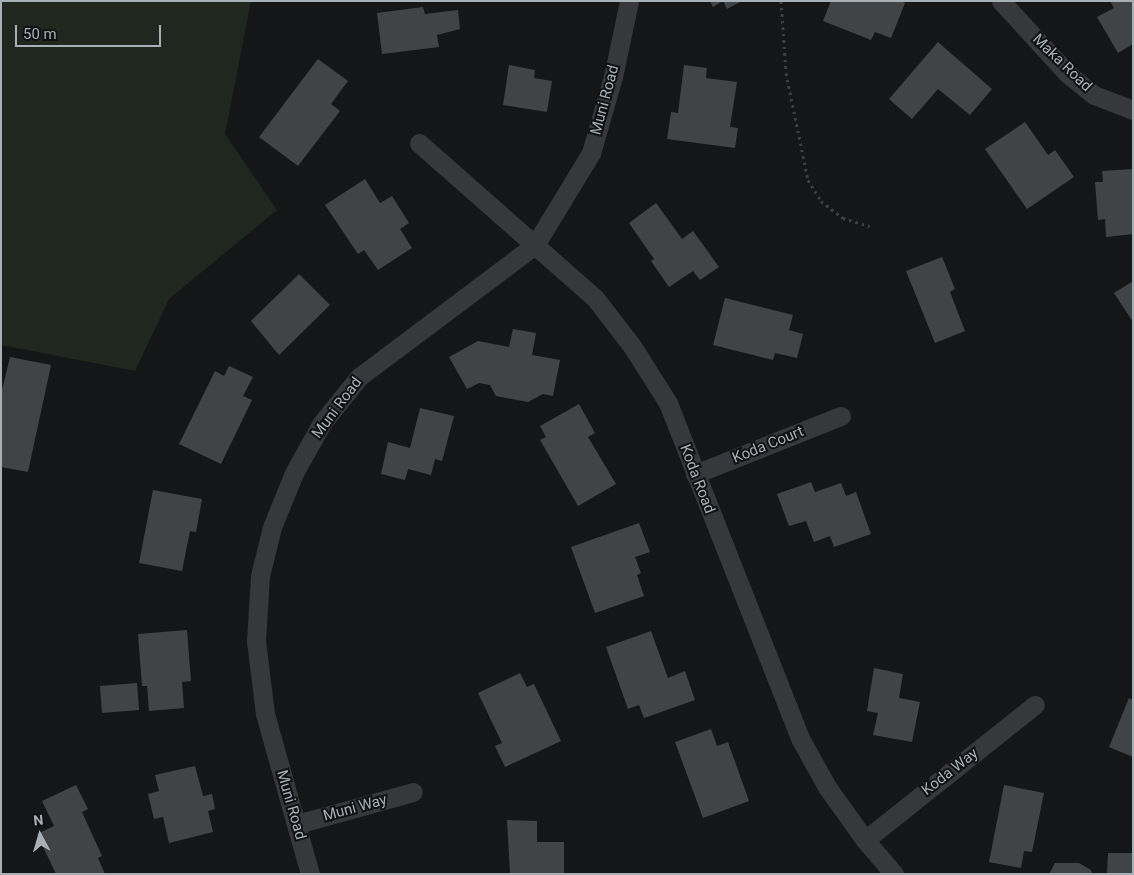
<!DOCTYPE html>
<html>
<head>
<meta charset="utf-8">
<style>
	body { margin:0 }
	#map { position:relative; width:1134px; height:875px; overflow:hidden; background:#151617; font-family:Roboto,sans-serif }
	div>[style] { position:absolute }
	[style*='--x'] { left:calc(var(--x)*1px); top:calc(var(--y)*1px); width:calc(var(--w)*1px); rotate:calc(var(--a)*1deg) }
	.green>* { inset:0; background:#20271f }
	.building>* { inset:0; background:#414447 }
	.path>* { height:3px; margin-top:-1.5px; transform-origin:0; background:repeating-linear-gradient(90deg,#3c4043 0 2.5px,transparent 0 6.5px) }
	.street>* { height:19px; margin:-9.5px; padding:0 9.5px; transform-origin:9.5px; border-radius:9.5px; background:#36383c }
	span { translate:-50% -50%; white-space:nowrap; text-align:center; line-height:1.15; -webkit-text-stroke:4px #101112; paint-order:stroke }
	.street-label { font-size:15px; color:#a7afb7 }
	.frame { position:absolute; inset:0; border:2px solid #a7afb7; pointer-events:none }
	.north { position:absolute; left:15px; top:810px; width:50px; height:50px; -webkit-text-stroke:4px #101112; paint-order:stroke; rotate:354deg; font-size:14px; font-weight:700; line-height:20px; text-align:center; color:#a7afb7 }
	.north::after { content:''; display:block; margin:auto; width:18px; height:22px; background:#a7afb7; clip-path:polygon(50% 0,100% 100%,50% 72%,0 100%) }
	.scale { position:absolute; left:15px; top:25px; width:146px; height:22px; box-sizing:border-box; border:2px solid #a7afb7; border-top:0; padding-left:6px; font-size:15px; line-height:18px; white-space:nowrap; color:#a7afb7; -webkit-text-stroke:4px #101112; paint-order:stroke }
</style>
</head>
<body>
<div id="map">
	<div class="green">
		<div style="clip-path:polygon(1px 1px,251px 1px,225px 134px,277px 210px,169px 299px,135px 371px,1px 345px)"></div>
	</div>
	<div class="building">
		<div style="clip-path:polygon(710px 1px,742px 1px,727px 9px,723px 1px,713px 7px)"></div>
		<div style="clip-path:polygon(831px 1px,902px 1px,905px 3px,891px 38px,875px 32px,871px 40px,823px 21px)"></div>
		<div style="clip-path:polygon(1110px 1px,1133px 1px,1133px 44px,1118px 53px,1097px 17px,1114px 8px)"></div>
		<div style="clip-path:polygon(423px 7px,425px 14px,458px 10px,460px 29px,437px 35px,439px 47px,382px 54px,377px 13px)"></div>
		<div style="clip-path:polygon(938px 42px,992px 89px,970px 115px,938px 89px,912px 119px,889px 99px)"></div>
		<div style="clip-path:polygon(318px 59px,348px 81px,331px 104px,340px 111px,298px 166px,259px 137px)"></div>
		<div style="clip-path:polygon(509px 65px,535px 70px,534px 78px,552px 81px,547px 112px,503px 105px)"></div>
		<div style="clip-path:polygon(684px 65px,707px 68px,706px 78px,737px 82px,730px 127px,738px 128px,735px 148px,667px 139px,671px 112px,678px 113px)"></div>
		<div style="clip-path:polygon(1025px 122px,1048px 155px,1055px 150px,1074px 177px,1027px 209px,985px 149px)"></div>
		<div style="clip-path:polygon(1133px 169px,1133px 234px,1106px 237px,1105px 219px,1098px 220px,1095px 182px,1103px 182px,1102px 171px)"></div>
		<div style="clip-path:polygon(365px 179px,380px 203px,392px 196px,409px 223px,400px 229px,412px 248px,378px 270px,364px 250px,358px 254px,325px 205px)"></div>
		<div style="clip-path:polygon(656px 203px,682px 239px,693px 231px,719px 267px,700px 280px,693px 271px,669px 287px,651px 261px,654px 259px,629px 223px)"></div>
		<div style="clip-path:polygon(942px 257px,955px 289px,950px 292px,965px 331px,935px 343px,906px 271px)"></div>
		<div style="clip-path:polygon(299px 274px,330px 305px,279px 355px,251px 321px)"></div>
		<div style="clip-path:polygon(1133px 281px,1133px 322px,1114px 293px)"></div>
		<div style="clip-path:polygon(725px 298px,793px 315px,789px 330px,803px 334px,797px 358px,775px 353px,773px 360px,713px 345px)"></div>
		<div style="clip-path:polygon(513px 329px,536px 333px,532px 355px,560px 360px,553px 396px,543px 394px,528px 402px,496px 396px,490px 385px,479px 383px,467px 389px,449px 357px,478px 341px,509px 347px)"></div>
		<div style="clip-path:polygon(10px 357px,51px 365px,28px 472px,1px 467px,1px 394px)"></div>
		<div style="clip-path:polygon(229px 366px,253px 377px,243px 396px,252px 400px,221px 464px,179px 444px,215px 371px,224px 376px)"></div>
		<div style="clip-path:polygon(579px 404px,595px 433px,588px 437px,616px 484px,578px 506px,540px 440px,546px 437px,540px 426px)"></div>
		<div style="clip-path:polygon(420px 408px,454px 416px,442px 461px,435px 459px,431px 475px,408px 469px,405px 480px,381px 474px,388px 442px,410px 448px)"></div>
		<div style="clip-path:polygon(811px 482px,815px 492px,841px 483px,846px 496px,856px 492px,871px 534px,834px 547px,830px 536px,814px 542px,806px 521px,789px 526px,777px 494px)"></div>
		<div style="clip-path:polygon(153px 490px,202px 499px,196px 532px,190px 531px,182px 571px,139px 563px)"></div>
		<div style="clip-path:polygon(639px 523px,650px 552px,635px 557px,641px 573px,637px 575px,644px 596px,595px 613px,571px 547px)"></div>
		<div style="clip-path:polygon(187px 630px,191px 681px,182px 682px,184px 708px,149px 711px,147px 686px,142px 686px,138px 634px)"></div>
		<div style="clip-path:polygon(651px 631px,668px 678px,685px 671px,695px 700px,644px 718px,639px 705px,628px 709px,606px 647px)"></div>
		<div style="clip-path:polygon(874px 668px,903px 674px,899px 698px,920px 702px,912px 742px,873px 735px,878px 713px,867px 711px)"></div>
		<div style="clip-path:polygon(520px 673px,527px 687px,534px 684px,561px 741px,505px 767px,495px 746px,502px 743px,478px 693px)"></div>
		<div style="clip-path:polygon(137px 683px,139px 710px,102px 713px,100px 686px)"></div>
		<div style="clip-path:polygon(1129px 698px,1133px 700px,1133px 757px,1109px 747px)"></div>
		<div style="clip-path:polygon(711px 729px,717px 746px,728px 742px,749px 801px,703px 818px,675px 742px)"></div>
		<div style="clip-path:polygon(195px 766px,203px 796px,212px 794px,215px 809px,208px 811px,213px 832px,169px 843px,163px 817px,154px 819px,148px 794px,159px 791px,155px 775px)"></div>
		<div style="clip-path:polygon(76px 785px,88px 809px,82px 812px,102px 856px,98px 858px,105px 874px,56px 874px,37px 834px,54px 826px,42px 801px)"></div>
		<div style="clip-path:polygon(1004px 785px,1044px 793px,1032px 852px,1024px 851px,1021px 868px,989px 862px)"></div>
		<div style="clip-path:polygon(507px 820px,537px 821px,537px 842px,564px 842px,564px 874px,510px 874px)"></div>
		<div style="clip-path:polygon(1108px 853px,1132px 853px,1132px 874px,1107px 874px)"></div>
		<div style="clip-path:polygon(1055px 863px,1079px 863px,1091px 870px,1092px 874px,1049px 874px)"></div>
	</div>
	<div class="path">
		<div style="--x:781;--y:1;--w:72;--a:86"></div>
		<div style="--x:786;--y:73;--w:109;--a:78.4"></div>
		<div style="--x:808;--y:180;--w:25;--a:58"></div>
		<div style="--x:821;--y:201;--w:28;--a:38"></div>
		<div style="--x:843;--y:218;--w:28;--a:17"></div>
	</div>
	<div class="street">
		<div style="--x:1001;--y:1;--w:99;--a:47.5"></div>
		<div style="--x:1068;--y:74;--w:33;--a:39"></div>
		<div style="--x:1094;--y:95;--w:42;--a:21"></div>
		<div style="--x:419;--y:143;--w:235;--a:41.4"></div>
		<div style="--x:595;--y:298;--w:61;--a:52.4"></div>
		<div style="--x:632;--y:346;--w:67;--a:57.7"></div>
		<div style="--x:668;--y:403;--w:362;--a:68.5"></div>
		<div style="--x:801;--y:740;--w:54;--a:61"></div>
		<div style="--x:827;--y:787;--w:65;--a:54.4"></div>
		<div style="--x:865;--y:840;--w:45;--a:49.5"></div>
		<div style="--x:695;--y:474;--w:157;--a:-21.7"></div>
		<div style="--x:297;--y:824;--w:120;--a:-15.4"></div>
		<div style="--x:865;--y:840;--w:217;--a:-38.5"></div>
		<div style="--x:310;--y:874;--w:166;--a:-105.7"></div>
		<div style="--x:265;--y:714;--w:74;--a:-97"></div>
		<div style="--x:256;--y:641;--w:65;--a:-86.5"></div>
		<div style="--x:260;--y:576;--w:50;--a:-76.2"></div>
		<div style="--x:272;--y:527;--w:58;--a:-67.8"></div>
		<div style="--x:294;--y:473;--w:57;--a:-60.8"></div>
		<div style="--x:322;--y:423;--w:59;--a:-51.2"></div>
		<div style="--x:359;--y:377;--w:220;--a:-36.9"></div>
		<div style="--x:535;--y:245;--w:108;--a:-58.7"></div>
		<div style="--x:591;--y:153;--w:79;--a:-73.9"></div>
		<div style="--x:613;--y:77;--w:78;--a:-78.1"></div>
	</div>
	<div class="street-label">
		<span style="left:1062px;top:63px;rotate:44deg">Maka Road</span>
		<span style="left:605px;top:100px;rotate:-75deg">Muni Road</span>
		<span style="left:337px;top:408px;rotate:-53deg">Muni Road</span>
		<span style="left:768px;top:445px;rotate:-22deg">Koda Court</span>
		<span style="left:697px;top:479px;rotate:69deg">Koda Road</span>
		<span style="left:950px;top:772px;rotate:-38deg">Koda Way</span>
		<span style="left:291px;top:805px;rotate:74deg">Muni Road</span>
		<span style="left:355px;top:808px;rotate:-15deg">Muni Way</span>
	</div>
	<div class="frame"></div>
	<div class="north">N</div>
	<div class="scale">50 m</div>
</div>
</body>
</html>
